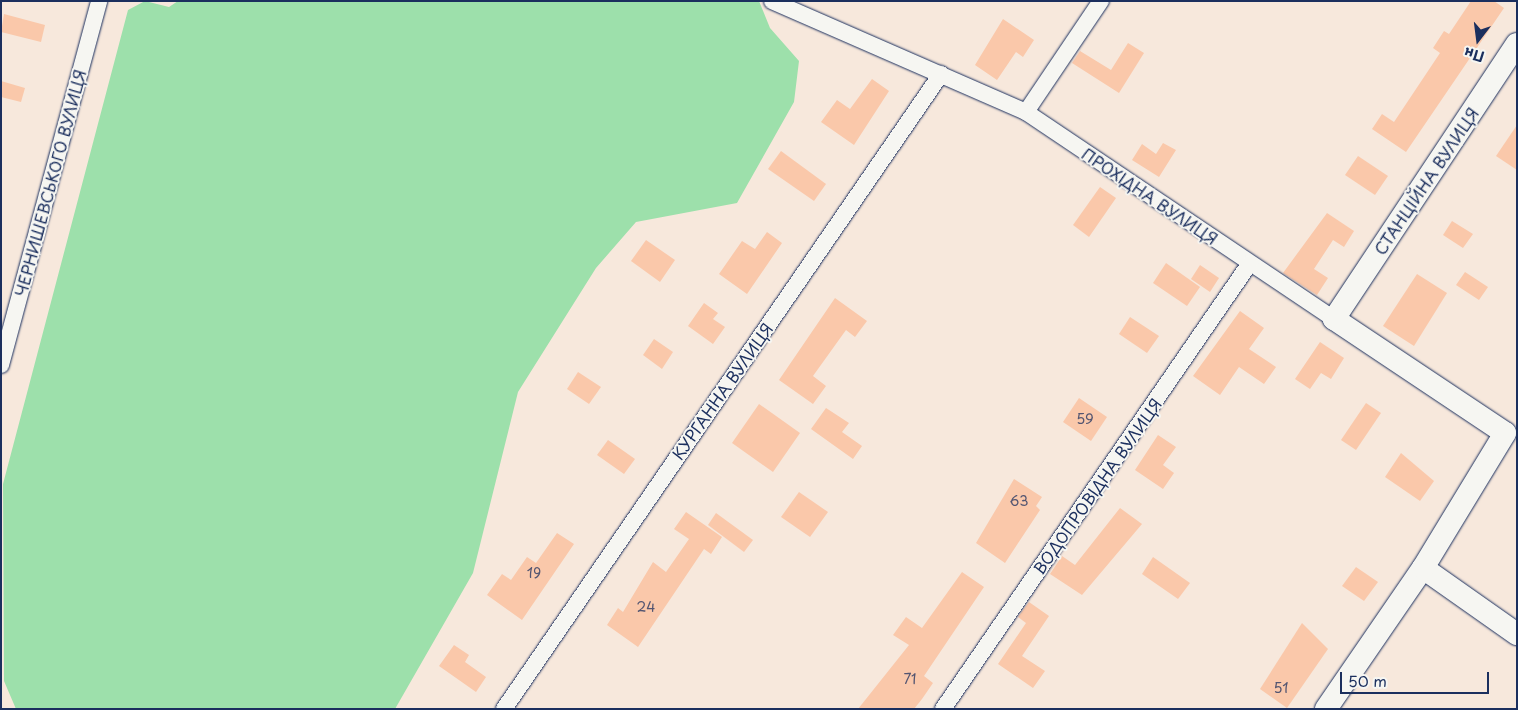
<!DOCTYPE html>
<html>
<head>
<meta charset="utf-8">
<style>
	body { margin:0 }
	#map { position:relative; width:1518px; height:710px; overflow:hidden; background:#f7e8dc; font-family:"Playpen Sans",sans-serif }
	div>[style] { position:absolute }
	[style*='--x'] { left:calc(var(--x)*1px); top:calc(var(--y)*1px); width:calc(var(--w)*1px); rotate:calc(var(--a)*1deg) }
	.green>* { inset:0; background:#9de0ab }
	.building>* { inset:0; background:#fac8aa }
	.roads { filter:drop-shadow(0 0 1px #1b2f5e) drop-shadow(0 0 1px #1b2f5e) }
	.street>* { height:16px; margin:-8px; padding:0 8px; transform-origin:8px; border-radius:8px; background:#f6f6f2 }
	.secondary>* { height:22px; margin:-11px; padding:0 11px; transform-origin:11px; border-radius:11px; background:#f6f6f2 }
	span { translate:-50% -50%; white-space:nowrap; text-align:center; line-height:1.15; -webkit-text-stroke:4px #f6f6f2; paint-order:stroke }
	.number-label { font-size:14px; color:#535571 }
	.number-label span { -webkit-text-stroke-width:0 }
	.street-label { font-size:16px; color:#1b2f5e }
	.frame { position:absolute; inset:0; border:2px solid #1b2f5e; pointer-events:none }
	.north { position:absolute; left:1453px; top:15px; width:50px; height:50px; -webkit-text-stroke:4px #f6f6f2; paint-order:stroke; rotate:195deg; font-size:14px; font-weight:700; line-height:20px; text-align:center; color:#1b2f5e }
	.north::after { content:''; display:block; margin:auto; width:18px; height:22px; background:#1b2f5e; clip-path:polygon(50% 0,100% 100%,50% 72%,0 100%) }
	.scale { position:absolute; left:1340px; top:672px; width:149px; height:22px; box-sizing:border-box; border:2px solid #1b2f5e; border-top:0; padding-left:6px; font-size:15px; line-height:18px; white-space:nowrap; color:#1b2f5e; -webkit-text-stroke:4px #f6f6f2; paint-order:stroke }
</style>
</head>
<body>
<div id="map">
	<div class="green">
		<div style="clip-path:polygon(145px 1px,169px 7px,178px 1px,759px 1px,770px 28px,799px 61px,794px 102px,737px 203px,636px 222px,596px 268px,518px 392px,473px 573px,395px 709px,16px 709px,4px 681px,3px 484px,128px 10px)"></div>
	</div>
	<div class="building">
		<div style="clip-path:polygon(1471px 1px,1494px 1px,1504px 8px,1406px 152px,1372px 129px,1382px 114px,1394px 122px,1440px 53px,1433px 48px,1444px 31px,1449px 34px)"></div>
		<div style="clip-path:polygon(4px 14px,45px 25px,41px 42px,1px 32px)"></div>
		<div style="clip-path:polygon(1003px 19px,1034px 40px,1023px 57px,1016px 52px,997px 80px,975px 65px)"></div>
		<div style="clip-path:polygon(1128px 43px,1144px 53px,1119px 93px,1072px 63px,1080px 51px,1111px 70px)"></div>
		<div style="clip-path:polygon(872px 79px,889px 91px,854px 145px,821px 122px,837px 100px,850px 109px)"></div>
		<div style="clip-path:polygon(1px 81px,25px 88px,21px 102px,1px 97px)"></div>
		<div style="clip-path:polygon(1517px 125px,1517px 170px,1496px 156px)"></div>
		<div style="clip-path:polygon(1163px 143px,1176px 150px,1159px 177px,1132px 160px,1142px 144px,1156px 154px)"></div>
		<div style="clip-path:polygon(781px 151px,826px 184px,814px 201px,768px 169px)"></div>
		<div style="clip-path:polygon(1358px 156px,1388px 176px,1375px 195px,1345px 175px)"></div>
		<div style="clip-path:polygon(1100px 187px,1116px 198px,1089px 237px,1073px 225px)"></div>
		<div style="clip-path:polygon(1327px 213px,1354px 231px,1344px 247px,1333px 240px,1314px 269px,1328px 278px,1317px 295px,1283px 273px)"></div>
		<div style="clip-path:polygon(1452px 221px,1473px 234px,1463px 248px,1443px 235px)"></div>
		<div style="clip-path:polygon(767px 232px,782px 243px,747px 294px,719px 274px,742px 241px,755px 249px)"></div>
		<div style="clip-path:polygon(646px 240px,675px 260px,660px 282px,631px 261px)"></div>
		<div style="clip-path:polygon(1166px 263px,1200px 287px,1187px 306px,1153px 283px)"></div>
		<div style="clip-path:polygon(1200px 265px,1219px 278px,1210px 292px,1191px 279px)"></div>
		<div style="clip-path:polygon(1465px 272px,1488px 287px,1479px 300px,1456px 285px)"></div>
		<div style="clip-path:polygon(1417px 274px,1447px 293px,1414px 346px,1383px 326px)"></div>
		<div style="clip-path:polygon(835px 298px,867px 321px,855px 337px,846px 330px,813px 376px,826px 386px,813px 404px,779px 380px)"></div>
		<div style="clip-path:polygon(704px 303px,718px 313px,713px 319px,725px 327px,713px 344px,688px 326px)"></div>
		<div style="clip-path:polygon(1240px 311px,1264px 328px,1249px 349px,1276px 367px,1264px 384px,1239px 367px,1220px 395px,1193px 376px)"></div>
		<div style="clip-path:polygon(1130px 317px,1159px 336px,1147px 353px,1119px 334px)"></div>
		<div style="clip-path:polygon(654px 339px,673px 352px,662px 369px,643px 355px)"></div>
		<div style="clip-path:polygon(1320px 342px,1344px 358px,1331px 379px,1321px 373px,1310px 389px,1295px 379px)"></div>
		<div style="clip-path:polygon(578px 372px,601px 387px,589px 404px,567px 389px)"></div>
		<div style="clip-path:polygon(1079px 398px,1107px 417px,1091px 441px,1063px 422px)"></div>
		<div style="clip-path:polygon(1366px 403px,1381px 413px,1356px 450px,1341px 440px)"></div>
		<div style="clip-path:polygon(759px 404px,800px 433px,773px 472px,732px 443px)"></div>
		<div style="clip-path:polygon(826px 408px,849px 423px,842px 432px,862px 446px,853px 459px,811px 429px)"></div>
		<div style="clip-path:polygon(1158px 435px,1176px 447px,1163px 465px,1174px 473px,1163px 489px,1135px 470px)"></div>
		<div style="clip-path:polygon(608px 440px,635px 459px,624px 474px,597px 455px)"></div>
		<div style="clip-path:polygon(1401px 453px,1434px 481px,1420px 501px,1385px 477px)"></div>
		<div style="clip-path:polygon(1014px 479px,1042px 497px,1036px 506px,1040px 510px,1005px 563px,976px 543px)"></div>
		<div style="clip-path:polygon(799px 492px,828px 512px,810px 537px,781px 517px)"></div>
		<div style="clip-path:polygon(1120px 508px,1142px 524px,1082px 595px,1050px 574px,1062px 556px,1075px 565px)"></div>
		<div style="clip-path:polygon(686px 512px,722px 537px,711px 554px,704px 549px,638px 647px,607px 625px,618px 608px,623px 612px,653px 562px,666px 572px,689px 539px,674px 529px)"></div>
		<div style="clip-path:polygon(716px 513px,753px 540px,744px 552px,708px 525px)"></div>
		<div style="clip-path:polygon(557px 533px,574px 544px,522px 620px,487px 595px,502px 574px,511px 580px,527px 557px,536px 563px)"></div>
		<div style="clip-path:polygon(1153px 557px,1190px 583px,1178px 599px,1142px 574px)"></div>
		<div style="clip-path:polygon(1356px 567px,1378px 582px,1364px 601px,1342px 586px)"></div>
		<div style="clip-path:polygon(962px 572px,984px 587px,924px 676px,933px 683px,922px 699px,914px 709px,858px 709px,909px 645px,893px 635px,906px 617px,922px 628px)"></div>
		<div style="clip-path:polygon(1029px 602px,1049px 616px,1022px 656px,1045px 671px,1033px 688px,998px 664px,1026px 623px,1018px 617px)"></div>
		<div style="clip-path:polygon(1302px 623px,1328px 649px,1287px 708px,1260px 689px)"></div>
		<div style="clip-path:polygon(454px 645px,469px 655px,465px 662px,486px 677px,476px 692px,439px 666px)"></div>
	</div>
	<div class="roads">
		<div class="street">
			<div style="--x:772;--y:1;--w:277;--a:23.6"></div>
			<div style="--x:1026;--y:112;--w:371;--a:33.9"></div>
			<div style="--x:1026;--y:112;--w:134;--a:-56"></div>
			<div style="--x:1;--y:365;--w:377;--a:-74.9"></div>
			<div style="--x:504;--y:709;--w:771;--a:-55.46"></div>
			<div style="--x:943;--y:709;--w:541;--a:-55.46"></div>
		</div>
		<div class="secondary">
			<div style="--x:1423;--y:568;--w:115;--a:35.1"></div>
			<div style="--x:1326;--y:709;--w:171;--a:-55.5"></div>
			<div style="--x:1423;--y:568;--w:158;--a:-58.7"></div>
			<div style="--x:1505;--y:433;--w:206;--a:-146.3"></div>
			<div style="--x:1334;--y:319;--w:330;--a:-56.4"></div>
		</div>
	</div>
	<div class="number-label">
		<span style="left:1085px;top:419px">59</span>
		<span style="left:1019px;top:501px">63</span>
		<span style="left:534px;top:573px">19</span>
		<span style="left:646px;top:607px">24</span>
		<span style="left:910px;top:679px">71</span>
		<span style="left:1281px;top:688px">51</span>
	</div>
	<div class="street-label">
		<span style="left:1426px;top:181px;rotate:-56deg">СТАНЦІЙНА ВУЛИЦЯ</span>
		<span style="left:50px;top:183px;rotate:-75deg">ЧЕРНИШЕВСЬКОГО ВУЛИЦЯ</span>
		<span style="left:1150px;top:196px;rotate:34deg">ПРОХІДНА ВУЛИЦЯ</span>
		<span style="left:722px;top:391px;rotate:-55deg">КУРГАННА ВУЛИЦЯ</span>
		<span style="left:1097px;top:486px;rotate:-55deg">ВОДОПРОВІДНА ВУЛИЦЯ</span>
	</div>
	<div class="frame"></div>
	<div class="north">Пн</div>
	<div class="scale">50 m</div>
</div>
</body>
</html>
